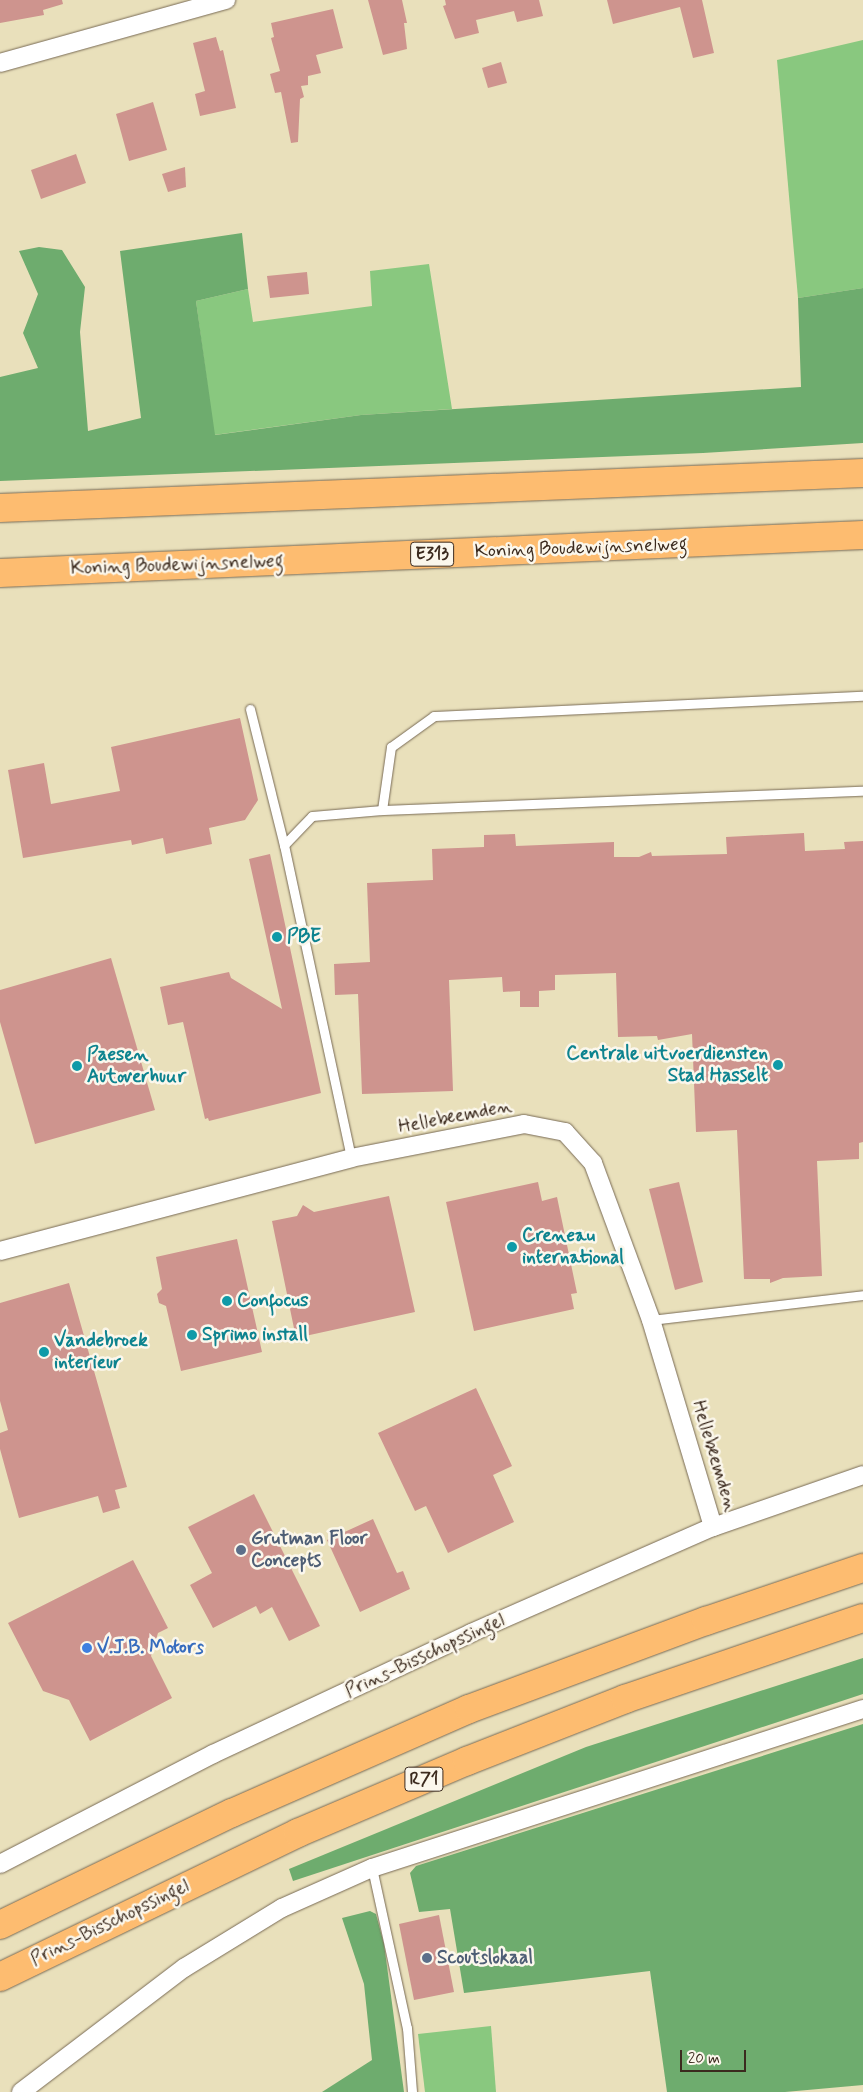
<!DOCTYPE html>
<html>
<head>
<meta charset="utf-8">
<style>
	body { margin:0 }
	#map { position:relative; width:863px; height:2092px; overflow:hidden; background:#e9e0bb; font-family:Mynerve,sans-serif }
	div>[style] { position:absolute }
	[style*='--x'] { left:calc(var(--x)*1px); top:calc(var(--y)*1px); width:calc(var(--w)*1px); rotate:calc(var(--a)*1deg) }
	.green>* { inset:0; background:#89c87f }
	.forest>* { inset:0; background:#6eac6e }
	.building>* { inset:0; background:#ce948e }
	.roads { filter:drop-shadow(0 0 1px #786a55) drop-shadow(0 0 1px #786a55) }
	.lane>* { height:9px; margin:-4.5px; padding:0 4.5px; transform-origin:4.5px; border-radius:4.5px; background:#fff }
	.street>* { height:18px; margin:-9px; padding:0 9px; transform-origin:9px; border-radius:9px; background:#fff }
	.highway>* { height:28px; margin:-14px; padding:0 14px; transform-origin:14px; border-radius:14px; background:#fdbc70 }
	.dots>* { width:14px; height:14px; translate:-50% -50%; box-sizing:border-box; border:2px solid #fbf7ec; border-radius:50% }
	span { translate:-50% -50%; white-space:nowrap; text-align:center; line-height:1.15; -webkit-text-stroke:5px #fbf7ec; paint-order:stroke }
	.shield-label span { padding:1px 4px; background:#fbf7ec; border:1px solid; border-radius:4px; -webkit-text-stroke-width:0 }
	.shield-label { font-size:18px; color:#3b2a1e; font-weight:700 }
	.street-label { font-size:19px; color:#3b2a1e }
	.culture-label { font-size:19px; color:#0d838f; font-weight:700 }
	.left { translate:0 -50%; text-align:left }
	.right { translate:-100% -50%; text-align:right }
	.service-label { font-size:19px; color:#4e5e75; font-weight:700 }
	.shop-label { font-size:19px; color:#366cbe; font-weight:700 }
	.scale { position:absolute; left:680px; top:2050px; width:66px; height:22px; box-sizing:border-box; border:2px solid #3b2a1e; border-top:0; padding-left:6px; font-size:15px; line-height:18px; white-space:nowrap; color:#3b2a1e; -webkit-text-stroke:4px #fbf7ec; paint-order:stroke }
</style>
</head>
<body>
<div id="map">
	<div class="green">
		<div style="clip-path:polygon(863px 40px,863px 288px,798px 298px,777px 60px)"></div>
		<div style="clip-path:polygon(429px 264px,452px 409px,361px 415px,214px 435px,196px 301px,248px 289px,253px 322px,372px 306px,370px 271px)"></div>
		<div style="clip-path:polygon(491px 2026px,496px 2092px,425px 2092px,418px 2034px)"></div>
	</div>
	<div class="forest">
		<div style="clip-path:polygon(242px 233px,248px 289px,196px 301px,215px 435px,361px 415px,801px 387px,798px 298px,863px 288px,863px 443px,703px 453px,0 481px,0 377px,38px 368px,23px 333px,38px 294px,19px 251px,39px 247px,62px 250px,85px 287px,80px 332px,88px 431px,141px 418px,120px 251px)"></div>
		<div style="clip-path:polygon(863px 1658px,863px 1694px,293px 1881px,289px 1869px,586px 1747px)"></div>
		<div style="clip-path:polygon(863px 1724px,863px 2085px,785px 2092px,667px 2092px,650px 1971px,464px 1993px,450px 1909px,419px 1912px,410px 1873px,416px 1866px)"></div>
		<div style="clip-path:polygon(370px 1911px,376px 1914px,384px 1944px,404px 2092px,322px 2092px,372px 2060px,364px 1984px,342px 1918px)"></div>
	</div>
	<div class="building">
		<div style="clip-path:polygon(0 0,62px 0,63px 4px,43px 10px,44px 15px,0 23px)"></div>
		<div style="clip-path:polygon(368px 0,402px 0,407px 23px,404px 23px,407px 49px,383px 55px)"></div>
		<div style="clip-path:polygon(445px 0,539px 0,543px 16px,517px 22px,514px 11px,476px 20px,479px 33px,455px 39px,443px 6px,446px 5px)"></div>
		<div style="clip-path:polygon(607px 0,702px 0,714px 53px,693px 58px,680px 7px,613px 24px)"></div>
		<div style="clip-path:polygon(333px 9px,343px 48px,316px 55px,321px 73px,308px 76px,308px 85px,301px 86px,304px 97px,300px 99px,298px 142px,291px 143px,281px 92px,275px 93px,270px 74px,280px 71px,271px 38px,274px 37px,271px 23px)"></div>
		<div style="clip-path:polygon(216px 37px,220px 51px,223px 50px,236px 108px,200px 116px,195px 94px,205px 91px,193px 43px)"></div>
		<div style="clip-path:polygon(501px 62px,507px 83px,488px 88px,482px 68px)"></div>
		<div style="clip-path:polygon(153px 102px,167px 150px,129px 161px,116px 114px)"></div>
		<div style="clip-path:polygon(76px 154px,86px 183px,41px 199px,31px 170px)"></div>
		<div style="clip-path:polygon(185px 167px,186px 187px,168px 192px,162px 174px)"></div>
		<div style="clip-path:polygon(307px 272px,309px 294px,270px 298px,267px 276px)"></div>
		<div style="clip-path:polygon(240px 718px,258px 800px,245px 820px,209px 828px,212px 844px,166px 854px,163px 838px,132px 845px,131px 840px,23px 858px,8px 770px,44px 763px,51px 804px,120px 791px,111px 747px)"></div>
		<div style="clip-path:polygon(804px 833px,805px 851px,845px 849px,844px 842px,863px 841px,863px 1142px,859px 1143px,859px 1159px,817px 1161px,822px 1276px,783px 1278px,770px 1283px,770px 1279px,744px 1279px,737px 1130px,696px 1132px,692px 1034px,658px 1040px,657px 1036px,618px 1037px,616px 973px,555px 975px,555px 990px,539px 991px,539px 1007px,520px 1007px,520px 991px,503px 992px,502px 977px,449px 980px,453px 1091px,362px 1094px,358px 994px,335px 995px,334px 964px,370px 962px,367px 883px,433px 880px,432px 849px,484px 847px,484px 835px,515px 834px,516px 846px,614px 842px,614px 857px,639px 857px,651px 852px,652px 856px,727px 854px,726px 837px)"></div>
		<div style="clip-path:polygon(270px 854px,321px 1093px,209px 1121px,208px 1118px,205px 1119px,183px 1022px,168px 1025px,160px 987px,229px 972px,231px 978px,282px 1009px,249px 859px)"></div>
		<div style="clip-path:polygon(111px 958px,155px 1110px,35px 1144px,0 1022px,0 990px)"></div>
		<div style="clip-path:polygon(538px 1182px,542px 1201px,557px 1197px,577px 1293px,571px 1294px,574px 1309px,474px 1331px,446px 1202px)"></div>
		<div style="clip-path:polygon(679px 1182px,703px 1282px,675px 1290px,649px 1189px)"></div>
		<div style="clip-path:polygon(389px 1196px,415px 1312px,296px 1338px,272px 1221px,297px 1216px,303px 1205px,314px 1212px)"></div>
		<div style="clip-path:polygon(237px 1239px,262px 1352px,181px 1371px,166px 1306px,159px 1303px,157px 1294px,162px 1289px,156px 1257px)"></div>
		<div style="clip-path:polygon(69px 1283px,127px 1487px,115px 1490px,120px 1508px,103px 1513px,98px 1496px,19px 1518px,0 1449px,0 1433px,8px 1430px,0 1401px,0 1303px)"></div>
		<div style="clip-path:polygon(476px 1388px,512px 1466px,493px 1475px,514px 1522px,448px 1553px,426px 1506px,415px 1511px,378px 1433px)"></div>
		<div style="clip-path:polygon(254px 1494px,320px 1626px,289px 1641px,272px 1607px,260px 1614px,256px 1606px,213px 1628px,190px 1585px,212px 1573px,188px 1527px)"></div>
		<div style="clip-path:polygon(373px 1519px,397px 1573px,403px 1571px,410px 1589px,360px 1612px,327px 1540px)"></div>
		<div style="clip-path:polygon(133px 1560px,168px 1628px,158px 1633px,151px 1656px,172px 1698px,90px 1741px,69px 1700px,43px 1691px,8px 1623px)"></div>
		<div style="clip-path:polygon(439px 1915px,454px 1992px,414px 2000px,399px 1924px)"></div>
	</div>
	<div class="roads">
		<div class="lane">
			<div style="--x:250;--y:709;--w:140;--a:76"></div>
			<div style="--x:284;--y:845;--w:320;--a:77.9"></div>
			<div style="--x:382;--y:810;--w:64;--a:-81.9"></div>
			<div style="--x:391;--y:747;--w:53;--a:-35.8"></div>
			<div style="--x:434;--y:716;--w:429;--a:-2.7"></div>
			<div style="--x:284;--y:845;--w:40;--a:-46"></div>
			<div style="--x:312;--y:816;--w:70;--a:-4.9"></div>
			<div style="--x:382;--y:810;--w:481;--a:-2.3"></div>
			<div style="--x:651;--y:1320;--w:213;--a:-6.7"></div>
			<div style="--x:372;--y:1868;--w:164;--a:77.7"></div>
			<div style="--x:407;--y:2028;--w:64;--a:85.5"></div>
		</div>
		<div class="street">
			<div style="--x:0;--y:63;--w:235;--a:-15.6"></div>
			<div style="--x:0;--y:1251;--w:363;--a:-14.8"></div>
			<div style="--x:351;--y:1158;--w:176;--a:-11.1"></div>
			<div style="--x:524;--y:1124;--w:42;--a:11"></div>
			<div style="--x:565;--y:1132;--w:42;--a:47.9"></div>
			<div style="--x:593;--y:1163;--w:167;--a:69.7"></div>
			<div style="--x:651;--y:1320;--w:216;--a:73.3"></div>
			<div style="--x:0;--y:1864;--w:240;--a:-27.3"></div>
			<div style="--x:213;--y:1754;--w:285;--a:-25.1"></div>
			<div style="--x:471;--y:1633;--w:264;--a:-23.7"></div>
			<div style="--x:713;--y:1527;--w:159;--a:-19.1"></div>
			<div style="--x:21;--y:2092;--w:205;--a:-37.3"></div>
			<div style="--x:184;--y:1968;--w:115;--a:-31.5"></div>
			<div style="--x:282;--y:1908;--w:98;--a:-24"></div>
			<div style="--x:372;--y:1868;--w:516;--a:-17.94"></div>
		</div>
		<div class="highway">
			<div style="--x:0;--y:508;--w:864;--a:-2.32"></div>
			<div style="--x:0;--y:573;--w:864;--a:-2.52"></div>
			<div style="--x:0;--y:1925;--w:258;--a:-25.8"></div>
			<div style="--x:232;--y:1813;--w:259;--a:-23.7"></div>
			<div style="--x:469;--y:1709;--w:253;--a:-20.4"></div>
			<div style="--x:706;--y:1621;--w:166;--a:-18.7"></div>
			<div style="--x:0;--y:1977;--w:331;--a:-25.8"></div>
			<div style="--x:298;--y:1833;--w:184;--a:-23.1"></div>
			<div style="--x:467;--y:1761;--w:170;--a:-21.4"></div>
			<div style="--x:625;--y:1699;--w:251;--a:-18.8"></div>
		</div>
	</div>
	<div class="dots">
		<div style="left:277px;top:937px;background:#0f9aa8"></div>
		<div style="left:778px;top:1065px;background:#0f9aa8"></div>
		<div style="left:77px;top:1066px;background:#0f9aa8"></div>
		<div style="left:512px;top:1247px;background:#0f9aa8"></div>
		<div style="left:227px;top:1301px;background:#0f9aa8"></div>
		<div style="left:192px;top:1335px;background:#0f9aa8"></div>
		<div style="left:44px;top:1352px;background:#0f9aa8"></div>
		<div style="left:241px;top:1550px;background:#5c6f8a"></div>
		<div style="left:87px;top:1648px;background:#3f7fe0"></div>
		<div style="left:427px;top:1958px;background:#5c6f8a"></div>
	</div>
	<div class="shield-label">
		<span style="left:432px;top:554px">E313</span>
		<span style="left:424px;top:1779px">R71</span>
	</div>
	<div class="street-label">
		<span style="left:581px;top:548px;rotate:-2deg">Koning Boudewijnsnelweg</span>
		<span style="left:177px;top:565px;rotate:-2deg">Koning Boudewijnsnelweg</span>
		<span style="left:455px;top:1117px;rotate:-11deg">Hellebeemden</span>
		<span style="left:714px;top:1456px;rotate:73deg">Hellebeemden</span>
		<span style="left:425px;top:1656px;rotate:-25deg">Prins-Bisschopssingel</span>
		<span style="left:110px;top:1923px;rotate:-26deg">Prins-Bisschopssingel</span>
	</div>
	<div class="culture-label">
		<span class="left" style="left:287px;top:937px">PBE</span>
		<span class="right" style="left:768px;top:1065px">Centrale uitvoerdiensten<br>Stad Hasselt</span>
		<span class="left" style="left:87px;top:1066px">Paesen<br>Autoverhuur</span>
		<span class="left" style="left:522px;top:1247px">Creneau<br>international</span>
		<span class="left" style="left:237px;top:1301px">Confocus</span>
		<span class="left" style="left:202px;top:1335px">Sprimo install</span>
		<span class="left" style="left:54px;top:1352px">Vandebroek<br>interieur</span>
	</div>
	<div class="service-label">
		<span class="left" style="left:251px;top:1550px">Grutman Floor<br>Concepts</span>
		<span class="left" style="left:437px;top:1958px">Scoutslokaal</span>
	</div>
	<div class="shop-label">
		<span class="left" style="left:97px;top:1648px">V.J.B. Motors</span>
	</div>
	<div class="scale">20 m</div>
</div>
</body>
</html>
